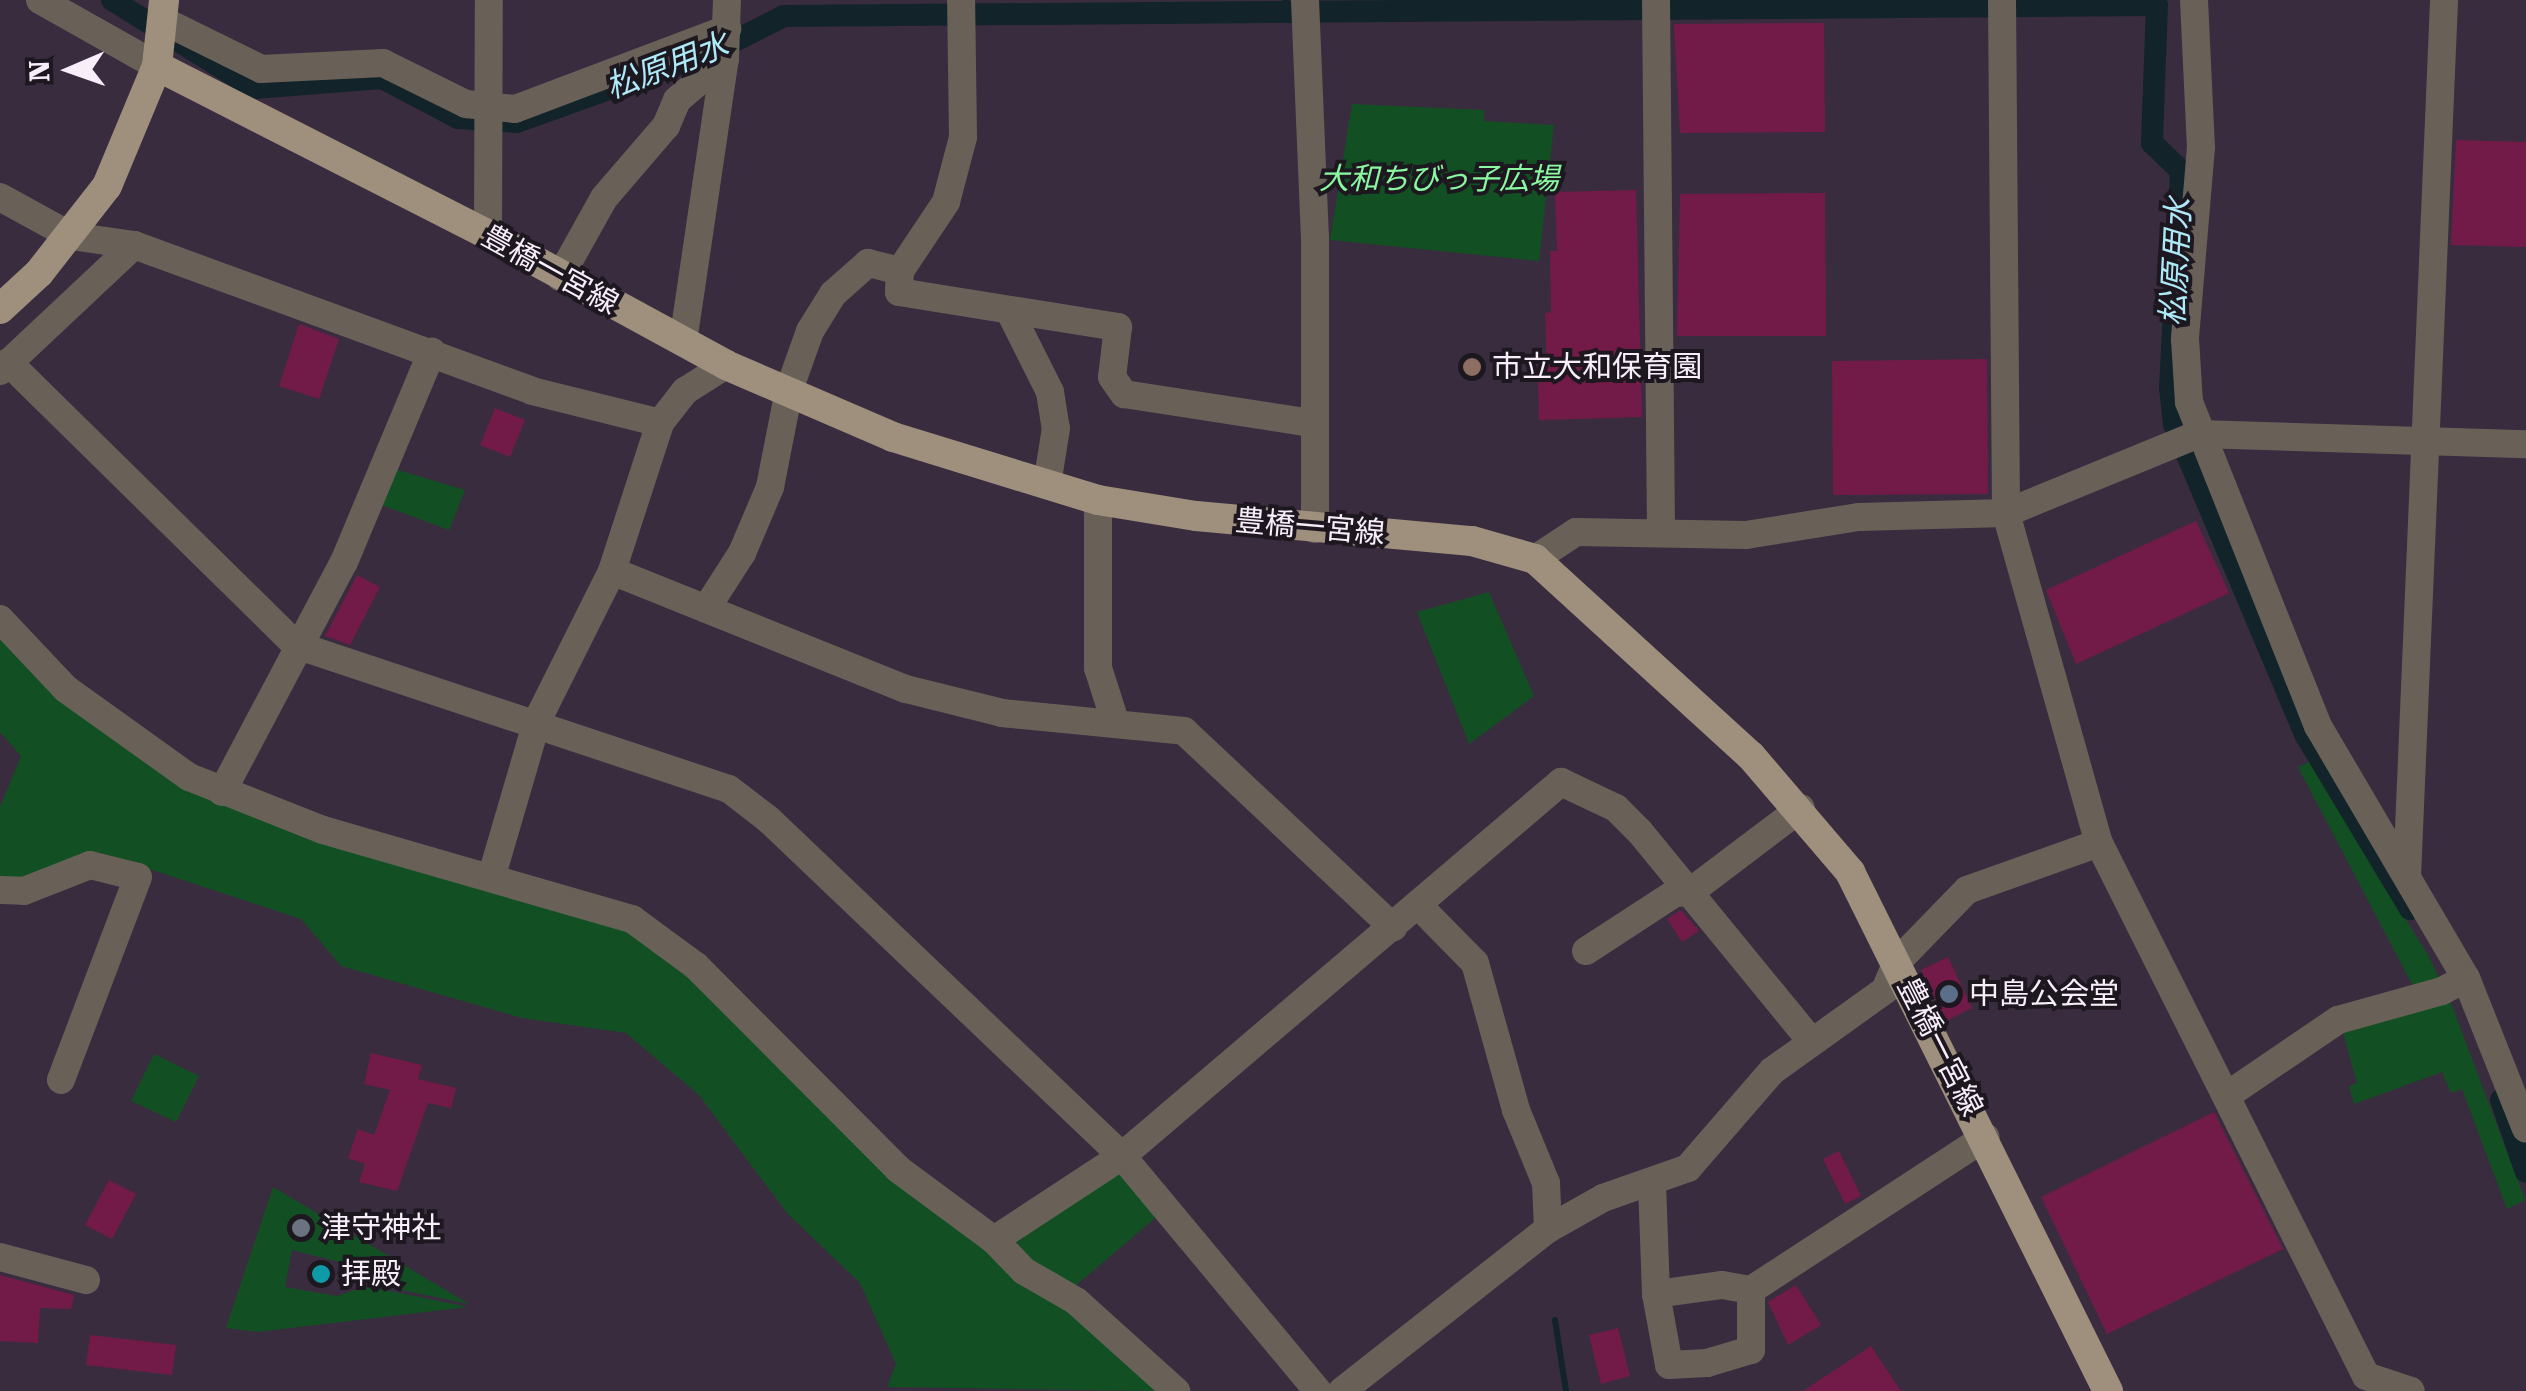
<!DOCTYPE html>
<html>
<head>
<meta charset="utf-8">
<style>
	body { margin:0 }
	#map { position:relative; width:2526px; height:1391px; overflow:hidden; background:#3a2c3f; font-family:"Roboto Serif","Noto Sans JP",serif }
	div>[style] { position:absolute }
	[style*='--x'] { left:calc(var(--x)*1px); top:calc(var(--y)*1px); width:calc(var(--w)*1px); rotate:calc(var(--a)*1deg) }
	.green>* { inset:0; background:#125024 }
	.stream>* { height:6px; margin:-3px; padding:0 3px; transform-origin:3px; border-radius:3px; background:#122429 }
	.canal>* { height:22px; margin:-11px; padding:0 11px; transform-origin:11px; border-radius:11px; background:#122429 }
	.building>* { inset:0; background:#721b48 }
	.minor>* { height:28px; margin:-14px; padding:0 14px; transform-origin:14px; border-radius:14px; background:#696158 }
	.major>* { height:30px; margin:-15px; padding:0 15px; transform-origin:15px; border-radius:15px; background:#9f8f7d }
	.dots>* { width:28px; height:28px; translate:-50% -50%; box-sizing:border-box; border:5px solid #1d1720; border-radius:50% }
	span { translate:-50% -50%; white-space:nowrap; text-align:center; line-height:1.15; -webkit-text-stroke:8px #1d1720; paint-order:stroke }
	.park-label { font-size:30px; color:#8af8a0; font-style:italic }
	.street-label { font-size:30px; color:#f7eefa }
	.poi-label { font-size:30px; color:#f7eefa }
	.left { translate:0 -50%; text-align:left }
	.water-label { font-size:32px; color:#aee9f8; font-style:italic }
	.north { position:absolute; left:20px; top:20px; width:100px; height:100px; -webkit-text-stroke:8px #1d1720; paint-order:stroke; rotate:268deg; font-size:28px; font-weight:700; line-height:40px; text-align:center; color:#f7eefa }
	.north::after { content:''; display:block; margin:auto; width:35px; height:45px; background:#f7eefa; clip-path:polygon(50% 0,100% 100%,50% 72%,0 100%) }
</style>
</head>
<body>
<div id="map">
	<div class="green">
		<div style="clip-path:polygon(1352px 104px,1484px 110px,1484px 121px,1554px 125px,1539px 261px,1330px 240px)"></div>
		<div style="clip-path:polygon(391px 468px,465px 490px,449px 530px,376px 503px)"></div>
		<div style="clip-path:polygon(1489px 592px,1534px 696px,1469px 744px,1417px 612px)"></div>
		<div style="clip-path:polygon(0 632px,145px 761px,636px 931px,1162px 1391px,887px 1387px,896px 1364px,860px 1283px,787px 1213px,699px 1095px,626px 1033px,522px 1018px,341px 966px,301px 919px,104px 854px,86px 853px,20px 882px,0 882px,0 807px,21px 756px,0 732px)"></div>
		<div style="clip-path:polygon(2309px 762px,2429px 957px,2441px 982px,2415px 990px,2298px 767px)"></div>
		<div style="clip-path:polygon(2448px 995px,2525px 1200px,2507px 1209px,2462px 1089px,2451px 1093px,2442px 1072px,2354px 1104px,2349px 1086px,2357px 1083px,2341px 1025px)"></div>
		<div style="clip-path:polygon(154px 1054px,199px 1076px,176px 1122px,131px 1101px)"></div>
		<div style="clip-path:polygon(1122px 1170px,1160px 1214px,1074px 1287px,1031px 1269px,1013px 1244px)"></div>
		<div style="clip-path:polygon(273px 1187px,469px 1304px,367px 1283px,343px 1263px,292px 1250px,285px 1287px,337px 1296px,366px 1286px,468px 1307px,257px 1332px,226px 1328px)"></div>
	</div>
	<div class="stream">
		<div style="--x:2157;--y:5;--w:6;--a:-59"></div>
		<div style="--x:1281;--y:14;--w:15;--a:-70"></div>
		<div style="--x:1555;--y:1320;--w:72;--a:81.2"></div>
	</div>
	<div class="canal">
		<div style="--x:112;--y:0;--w:167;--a:31.8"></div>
		<div style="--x:254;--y:88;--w:128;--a:-4.5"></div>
		<div style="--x:382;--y:78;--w:86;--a:27.8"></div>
		<div style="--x:458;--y:118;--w:59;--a:3.9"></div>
		<div style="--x:517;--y:122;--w:210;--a:-19.7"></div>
		<div style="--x:715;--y:51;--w:77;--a:-26.9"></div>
		<div style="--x:784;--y:16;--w:1373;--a:-0.46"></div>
		<div style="--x:2157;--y:5;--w:138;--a:92.1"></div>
		<div style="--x:2152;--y:143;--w:40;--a:44"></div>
		<div style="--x:2181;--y:171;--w:216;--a:92.9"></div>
		<div style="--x:2170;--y:387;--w:37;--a:84"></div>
		<div style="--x:2174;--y:424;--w:339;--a:67.1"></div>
		<div style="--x:2306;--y:736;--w:202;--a:59"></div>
		<div style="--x:2501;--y:1100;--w:76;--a:70.9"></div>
	</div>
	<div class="building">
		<div style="clip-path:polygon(1824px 23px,1825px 132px,1680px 133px,1674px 24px)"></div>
		<div style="clip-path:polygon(2456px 140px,2526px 142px,2526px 247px,2451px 245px)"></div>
		<div style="clip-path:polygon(1636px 190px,1642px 417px,1539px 420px,1538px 378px,1547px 378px,1545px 313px,1551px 312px,1550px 251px,1557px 251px,1555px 192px)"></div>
		<div style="clip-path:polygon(1825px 193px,1826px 336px,1677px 336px,1680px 194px)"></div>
		<div style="clip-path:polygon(299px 324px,339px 339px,319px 399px,279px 386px)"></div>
		<div style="clip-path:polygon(1987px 359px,1988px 494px,1833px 495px,1832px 361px)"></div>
		<div style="clip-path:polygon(495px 408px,525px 420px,510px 457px,480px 445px)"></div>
		<div style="clip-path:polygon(2196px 521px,2229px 593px,2076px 664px,2046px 590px)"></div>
		<div style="clip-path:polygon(357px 575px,380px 587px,350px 645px,325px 636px)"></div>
		<div style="clip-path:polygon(1681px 910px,1699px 931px,1682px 942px,1667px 919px)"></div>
		<div style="clip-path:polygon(1948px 957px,1972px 1008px,1946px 1021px,1921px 970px)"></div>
		<div style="clip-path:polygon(371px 1053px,422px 1065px,418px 1079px,456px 1088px,451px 1108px,428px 1103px,397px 1191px,359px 1182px,365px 1164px,348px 1158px,358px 1129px,374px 1135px,390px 1090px,364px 1084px)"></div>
		<div style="clip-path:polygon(2214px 1112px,2283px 1249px,2107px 1334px,2041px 1197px)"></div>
		<div style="clip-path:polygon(1839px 1151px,1861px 1196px,1845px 1204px,1823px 1159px)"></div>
		<div style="clip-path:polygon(109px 1180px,136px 1194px,112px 1239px,85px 1225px)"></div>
		<div style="clip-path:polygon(0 1275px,74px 1295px,71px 1309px,40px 1308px,38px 1343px,0 1341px)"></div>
		<div style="clip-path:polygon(1796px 1285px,1821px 1325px,1788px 1345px,1768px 1302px)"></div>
		<div style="clip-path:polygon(1618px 1328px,1630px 1376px,1601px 1384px,1589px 1335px)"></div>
		<div style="clip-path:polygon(90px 1335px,176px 1345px,172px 1375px,86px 1365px)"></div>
		<div style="clip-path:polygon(1871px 1346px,1901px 1391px,1803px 1391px)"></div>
	</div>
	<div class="minor">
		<div style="--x:40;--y:0;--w:134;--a:29.4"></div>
		<div style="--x:1305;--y:0;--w:236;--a:87.6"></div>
		<div style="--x:1315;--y:236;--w:293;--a:90"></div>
		<div style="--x:1656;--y:0;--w:531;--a:89.46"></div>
		<div style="--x:2002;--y:0;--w:513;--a:89.55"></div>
		<div style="--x:2006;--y:513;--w:343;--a:74.3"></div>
		<div style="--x:2099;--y:843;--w:596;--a:63.39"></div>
		<div style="--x:2366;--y:1376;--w:47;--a:18.4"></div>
		<div style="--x:2194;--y:0;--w:147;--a:87.3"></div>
		<div style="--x:2201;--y:147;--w:193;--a:94.8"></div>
		<div style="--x:2185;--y:339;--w:63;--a:86.4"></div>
		<div style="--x:2189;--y:402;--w:349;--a:68.3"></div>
		<div style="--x:2318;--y:726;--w:292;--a:59.6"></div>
		<div style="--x:2466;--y:978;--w:162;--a:68.3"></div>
		<div style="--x:164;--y:21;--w:108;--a:26.3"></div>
		<div style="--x:261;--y:69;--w:122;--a:-2.8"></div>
		<div style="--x:383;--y:63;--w:93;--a:26.3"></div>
		<div style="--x:466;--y:104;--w:49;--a:5.8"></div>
		<div style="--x:515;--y:109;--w:227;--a:-20.7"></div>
		<div style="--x:0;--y:197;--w:81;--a:28.8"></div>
		<div style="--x:71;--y:236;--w:64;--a:8.1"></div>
		<div style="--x:134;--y:245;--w:424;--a:20.1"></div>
		<div style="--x:532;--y:391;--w:132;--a:14"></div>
		<div style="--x:488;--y:235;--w:235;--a:-89.8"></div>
		<div style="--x:900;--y:271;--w:21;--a:93"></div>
		<div style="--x:899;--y:292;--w:222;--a:9.1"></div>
		<div style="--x:1118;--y:327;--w:50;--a:96.8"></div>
		<div style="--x:1112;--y:377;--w:21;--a:55"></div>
		<div style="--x:1124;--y:394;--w:189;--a:8.8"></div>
		<div style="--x:560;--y:277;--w:90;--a:-60.9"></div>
		<div style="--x:604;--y:198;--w:95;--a:-49.3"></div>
		<div style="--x:666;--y:126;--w:28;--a:-67"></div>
		<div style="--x:677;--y:100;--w:63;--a:-40.5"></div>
		<div style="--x:1011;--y:314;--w:87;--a:63.4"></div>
		<div style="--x:1050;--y:392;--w:36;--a:81"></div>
		<div style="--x:1056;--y:428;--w:58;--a:99"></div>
		<div style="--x:683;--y:342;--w:286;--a:-81.6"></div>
		<div style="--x:725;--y:59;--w:59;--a:-88.1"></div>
		<div style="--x:8;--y:362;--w:404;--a:44.5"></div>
		<div style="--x:296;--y:645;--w:456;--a:18.4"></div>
		<div style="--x:729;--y:789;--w:49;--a:37.6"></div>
		<div style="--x:768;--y:819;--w:489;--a:43.6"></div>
		<div style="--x:1122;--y:1156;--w:306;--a:50.2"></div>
		<div style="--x:0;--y:371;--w:184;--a:-43.2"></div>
		<div style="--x:1098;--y:500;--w:168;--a:90"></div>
		<div style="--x:1098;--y:668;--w:59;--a:72.2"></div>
		<div style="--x:1535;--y:559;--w:49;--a:-33.4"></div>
		<div style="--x:1576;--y:532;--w:170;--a:1"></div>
		<div style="--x:1746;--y:535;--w:114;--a:-9.1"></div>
		<div style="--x:1859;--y:517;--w:147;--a:-1.6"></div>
		<div style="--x:2006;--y:513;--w:209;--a:-22.3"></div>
		<div style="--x:2199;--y:434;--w:327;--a:1.8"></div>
		<div style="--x:612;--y:571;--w:317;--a:21.9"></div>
		<div style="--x:906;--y:689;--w:99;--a:14"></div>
		<div style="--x:1002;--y:713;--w:183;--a:5.6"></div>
		<div style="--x:1184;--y:731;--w:287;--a:43.2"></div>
		<div style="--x:706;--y:609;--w:67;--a:-57.3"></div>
		<div style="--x:742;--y:553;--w:72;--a:-67"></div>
		<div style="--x:770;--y:487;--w:99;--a:-78.9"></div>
		<div style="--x:789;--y:390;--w:63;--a:-70.4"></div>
		<div style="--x:810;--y:331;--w:44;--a:-58.1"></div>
		<div style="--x:833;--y:294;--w:47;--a:-41.5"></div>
		<div style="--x:868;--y:263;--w:33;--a:14"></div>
		<div style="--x:900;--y:271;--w:83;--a:-56.3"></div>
		<div style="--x:946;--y:202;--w:67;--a:-75.3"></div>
		<div style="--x:963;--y:137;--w:137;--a:-90.8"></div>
		<div style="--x:0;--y:619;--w:96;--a:46.7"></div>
		<div style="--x:66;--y:689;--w:151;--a:35.6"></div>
		<div style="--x:189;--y:777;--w:144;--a:21.6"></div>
		<div style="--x:323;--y:830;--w:322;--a:16.1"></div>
		<div style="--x:632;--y:919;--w:79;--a:36.3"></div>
		<div style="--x:696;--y:966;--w:286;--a:45.1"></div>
		<div style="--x:898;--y:1169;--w:119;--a:36.5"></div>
		<div style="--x:994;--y:1240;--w:43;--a:45.9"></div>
		<div style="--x:1024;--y:1271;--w:60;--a:30"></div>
		<div style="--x:1076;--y:1301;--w:135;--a:42"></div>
		<div style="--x:222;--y:792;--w:260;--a:-62.1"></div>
		<div style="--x:344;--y:562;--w:228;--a:-67.3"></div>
		<div style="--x:492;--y:875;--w:160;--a:-73.7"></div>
		<div style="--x:537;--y:721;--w:168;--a:-63.4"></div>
		<div style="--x:612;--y:571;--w:156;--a:-72"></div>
		<div style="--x:660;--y:423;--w:41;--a:-52"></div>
		<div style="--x:685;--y:391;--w:49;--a:-32.4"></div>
		<div style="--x:2407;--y:877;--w:878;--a:-87.58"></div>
		<div style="--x:0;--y:890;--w:24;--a:2"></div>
		<div style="--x:24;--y:891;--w:71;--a:-21.5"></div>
		<div style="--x:90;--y:865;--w:49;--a:14"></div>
		<div style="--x:138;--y:877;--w:217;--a:110.8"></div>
		<div style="--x:1420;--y:907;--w:78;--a:45.5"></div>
		<div style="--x:1475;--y:963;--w:153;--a:74.4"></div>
		<div style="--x:1516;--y:1110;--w:79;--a:67.7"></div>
		<div style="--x:1546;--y:1183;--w:46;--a:87.5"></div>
		<div style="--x:1586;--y:951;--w:106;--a:-33.1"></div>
		<div style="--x:1675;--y:893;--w:15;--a:-4"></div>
		<div style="--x:1690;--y:892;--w:139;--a:-37.1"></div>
		<div style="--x:2229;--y:1094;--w:132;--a:-34.2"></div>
		<div style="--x:2338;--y:1020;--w:108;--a:-15.6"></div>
		<div style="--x:2442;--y:991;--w:27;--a:-28"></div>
		<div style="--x:1652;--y:1184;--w:110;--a:87.9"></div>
		<div style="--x:1656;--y:1294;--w:72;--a:79.6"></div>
		<div style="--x:1669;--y:1365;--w:38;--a:-3"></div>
		<div style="--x:1707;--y:1363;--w:46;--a:-16.5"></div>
		<div style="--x:1751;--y:1350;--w:60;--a:-90"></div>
		<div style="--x:994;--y:1240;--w:153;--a:-33.3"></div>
		<div style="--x:1122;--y:1156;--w:577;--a:-40.43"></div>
		<div style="--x:1561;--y:782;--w:61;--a:25.3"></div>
		<div style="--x:1616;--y:808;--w:34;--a:45"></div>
		<div style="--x:1640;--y:832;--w:270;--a:50.7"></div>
		<div style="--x:0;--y:1257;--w:89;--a:15"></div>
		<div style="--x:1656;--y:1294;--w:67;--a:-7.8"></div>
		<div style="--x:1722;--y:1285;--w:29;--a:10"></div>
		<div style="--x:1751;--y:1290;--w:280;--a:-33.1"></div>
		<div style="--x:1342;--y:1391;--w:262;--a:-38.2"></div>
		<div style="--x:1548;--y:1229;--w:63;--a:-29.4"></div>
		<div style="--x:1603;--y:1198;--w:90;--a:-19.4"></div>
		<div style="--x:1688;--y:1168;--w:128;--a:-49.1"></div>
		<div style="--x:1772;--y:1071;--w:139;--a:-35.6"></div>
		<div style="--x:1885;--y:990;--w:30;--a:-67"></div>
		<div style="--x:1897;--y:962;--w:100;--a:-45.8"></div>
		<div style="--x:1967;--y:890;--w:140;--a:-19.6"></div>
	</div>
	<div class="major">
		<div style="--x:157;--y:66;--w:372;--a:27"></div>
		<div style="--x:488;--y:235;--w:271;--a:28.6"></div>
		<div style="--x:726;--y:365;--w:182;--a:23.3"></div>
		<div style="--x:893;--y:437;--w:214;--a:17.1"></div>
		<div style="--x:1098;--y:500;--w:99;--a:9.3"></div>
		<div style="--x:1196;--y:516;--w:277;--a:5.2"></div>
		<div style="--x:1472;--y:541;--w:66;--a:15.9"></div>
		<div style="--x:1535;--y:559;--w:292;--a:42.4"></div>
		<div style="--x:1751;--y:756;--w:153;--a:49.5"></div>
		<div style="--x:1850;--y:872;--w:580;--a:63.57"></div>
		<div style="--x:0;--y:309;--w:53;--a:-42.7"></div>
		<div style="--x:39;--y:273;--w:110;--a:-52"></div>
		<div style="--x:107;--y:186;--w:130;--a:-67.4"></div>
		<div style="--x:157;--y:66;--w:66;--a:-83.9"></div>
	</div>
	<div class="dots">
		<div style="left:1472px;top:367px;background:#8d6e63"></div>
		<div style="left:1949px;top:994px;background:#5c6f8a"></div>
		<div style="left:301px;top:1228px;background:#6b7280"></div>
		<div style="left:321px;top:1274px;background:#0f9aa8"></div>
	</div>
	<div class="park-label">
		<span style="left:1439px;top:179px">大和ちびっ子広場</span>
	</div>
	<div class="street-label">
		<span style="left:550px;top:270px;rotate:29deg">豊橋一宮線</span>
		<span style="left:1310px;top:527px;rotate:5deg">豊橋一宮線</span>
		<span style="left:1940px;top:1047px;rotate:63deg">豊橋一宮線</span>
	</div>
	<div class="poi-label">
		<span class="left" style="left:1492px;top:367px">市立大和保育園</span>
		<span class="left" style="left:1969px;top:994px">中島公会堂</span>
		<span class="left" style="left:321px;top:1228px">津守神社</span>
		<span class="left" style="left:341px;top:1274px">拝殿</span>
	</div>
	<div class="water-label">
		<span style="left:667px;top:66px;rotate:-21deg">松原用水</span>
		<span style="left:2176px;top:262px;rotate:-87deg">松原用水</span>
	</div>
	<div class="north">N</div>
</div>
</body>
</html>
